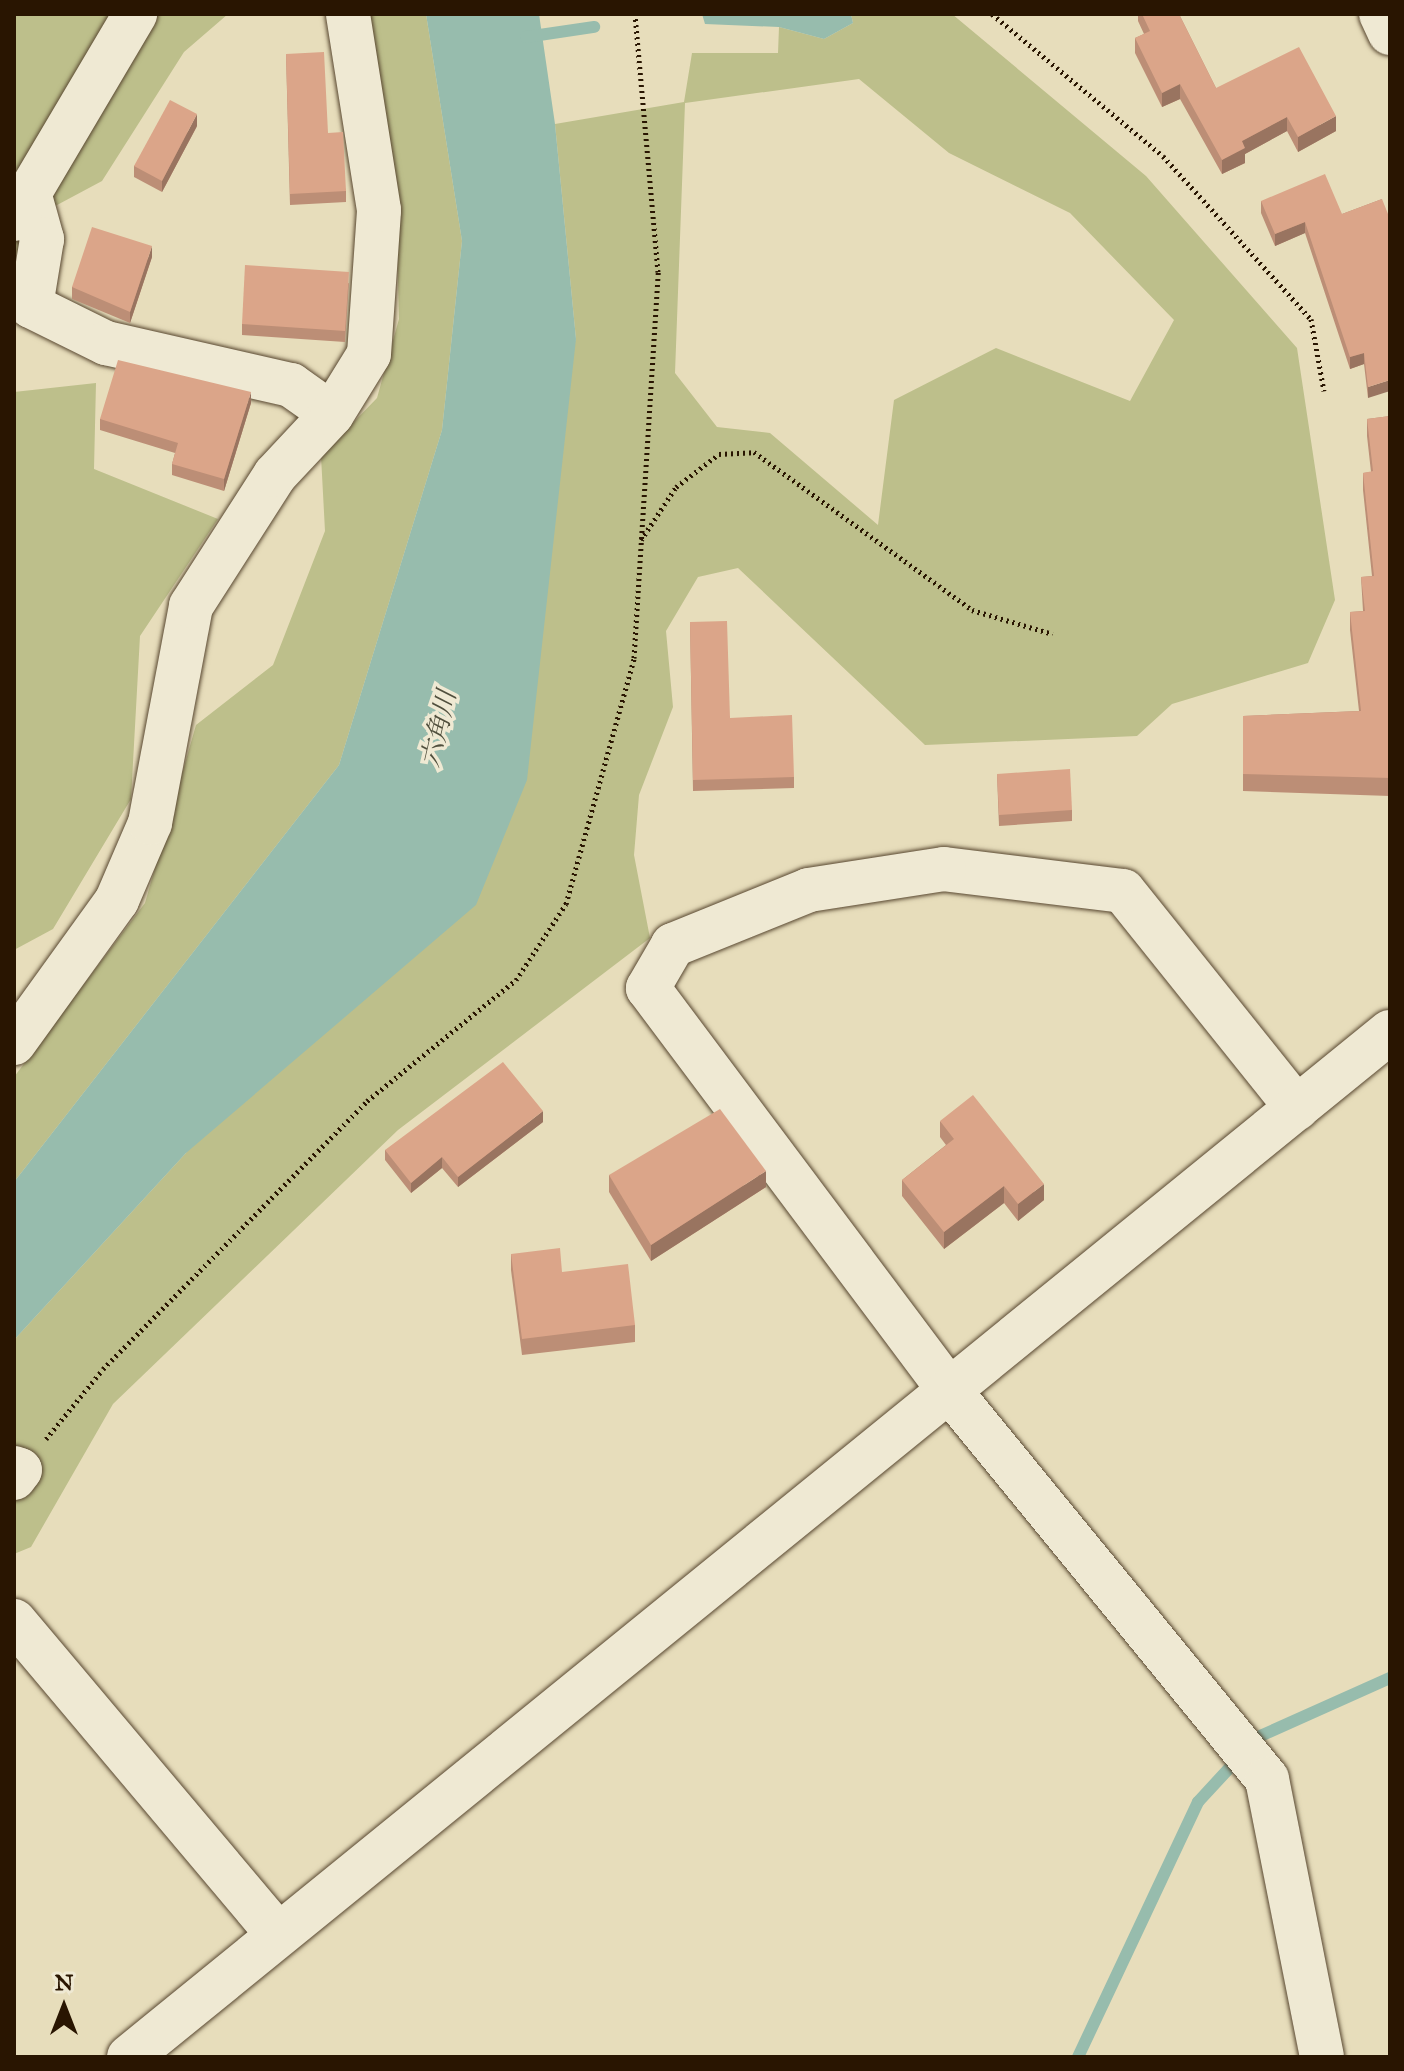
<!DOCTYPE html>
<html>
<head>
<meta charset="utf-8">
<style>
	body { margin:0 }
	#map { position:relative; width:1404px; height:2071px; overflow:hidden; background:#e7ddbb; font-family:"IM FELL Great Primer","Noto Serif JP",serif }
	div>[style] { position:absolute }
	[style*='--x'] { left:calc(var(--x)*1px); top:calc(var(--y)*1px); width:calc(var(--w)*1px); rotate:calc(var(--a)*1deg) }
	.green>* { inset:0; background:#bdbf8b }
	.water>* { inset:0; background:#97bcad }
	.stream>* { height:12px; margin:-6px; padding:0 6px; transform-origin:6px; border-radius:6px; background:#97bcad }
	.path>* { height:5px; margin-top:-2.5px; transform-origin:0; background:repeating-linear-gradient(90deg,#291501 0 2px,transparent 0 6px) }
	.roads { filter:drop-shadow(0 0 2px #584730) drop-shadow(0 0 2px #584730) }
	.street>* { height:44px; margin:-22px; padding:0 22px; transform-origin:22px; border-radius:22px; background:#efe9d3 }
	.secondary>* { height:44px; margin:-22px; padding:0 22px; transform-origin:22px; border-radius:22px; background:#efe9d3 }
	.wall>* { inset:0; background:#bc8e76 }
	.shaded-wall>* { inset:0; background:#997460 }
	.building>* { inset:0; background:#dba589 }
	span { translate:-50% -50%; white-space:nowrap; text-align:center; line-height:1.15; -webkit-text-stroke:7px #efe9d3; paint-order:stroke }
	.water-label { font-size:26px; color:#504f3d; font-style:italic }
	.frame { position:absolute; inset:0; border:16px solid #291501; pointer-events:none }
	.north { position:absolute; left:24px; top:1967px; width:80px; height:80px; -webkit-text-stroke:6px #efe9d3; paint-order:stroke; rotate:0deg; font-size:22px; font-weight:700; line-height:32px; text-align:center; color:#291501 }
	.north::after { content:''; display:block; margin:auto; width:28px; height:36px; background:#291501; clip-path:polygon(50% 0,100% 100%,50% 72%,0 100%) }
</style>
</head>
<body>
<div id="map">
	<div class="green">
		<div style="clip-path:polygon(14px 14px,228px 14px,184px 52px,102px 181px,29px 220px,14px 260px)"></div>
		<div style="clip-path:polygon(363px 14px,426px 14px,462px 241px,442px 430px,339px 765px,14px 1182px,14px 1077px,145px 903px,196px 725px,273px 665px,325px 531px,321px 456px,377px 398px,399px 319px,396px 204px)"></div>
		<div style="clip-path:polygon(evenodd,851px 14px,952px 14px,1146px 176px,1297px 348px,1335px 600px,1308px 663px,1172px 704px,1137px 736px,925px 745px,738px 568px,698px 577px,666px 631px,673px 707px,639px 795px,634px 855px,650px 938px,398px 1130px,113px 1404px,31px 1547px,14px 1554px,14px 1340px,186px 1153px,576px 339px,555px 124px,684px 102px,692px 53px,778px 53px,779px 27px,824px 39px,853px 23px,851px 14px,859px 79px,949px 153px,1070px 213px,1174px 320px,1130px 401px,996px 348px,894px 400px,878px 525px,770px 433px,717px 427px,675px 373px,685px 103px,859px 79px)"></div>
		<div style="clip-path:polygon(96px 383px,94px 469px,218px 519px,140px 636px,131px 799px,53px 929px,14px 950px,14px 392px)"></div>
	</div>
	<div class="water">
		<div style="clip-path:polygon(426px 14px,539px 14px,555px 124px,576px 339px,527px 780px,476px 905px,186px 1153px,14px 1340px,14px 1182px,339px 765px,442px 430px,462px 241px)"></div>
		<div style="clip-path:polygon(702px 14px,851px 14px,853px 23px,824px 39px,779px 27px,705px 24px)"></div>
	</div>
	<div class="stream">
		<div style="--x:526;--y:37;--w:69;--a:-8.4"></div>
		<div style="--x:1078;--y:2057;--w:282;--a:-64.8"></div>
		<div style="--x:1198;--y:1802;--w:88;--a:-47.3"></div>
		<div style="--x:1258;--y:1737;--w:145;--a:-24.1"></div>
	</div>
	<div class="path">
		<div style="--x:992;--y:14;--w:222;--a:39.7"></div>
		<div style="--x:1163;--y:156;--w:220;--a:47.8"></div>
		<div style="--x:1311;--y:319;--w:73;--a:79.8"></div>
		<div style="--x:641;--y:540;--w:64;--a:-56.6"></div>
		<div style="--x:676;--y:487;--w:54;--a:-37.5"></div>
		<div style="--x:719;--y:454;--w:35;--a:-3"></div>
		<div style="--x:754;--y:452;--w:269;--a:35.9"></div>
		<div style="--x:972;--y:610;--w:84;--a:16.5"></div>
		<div style="--x:46;--y:1439;--w:90;--a:-50.8"></div>
		<div style="--x:103;--y:1369;--w:376;--a:-45.4"></div>
		<div style="--x:367;--y:1101;--w:192;--a:-39.1"></div>
		<div style="--x:516;--y:980;--w:91;--a:-56.7"></div>
		<div style="--x:566;--y:904;--w:255;--a:-74.5"></div>
		<div style="--x:634;--y:658;--w:387;--a:-86.4"></div>
		<div style="--x:658;--y:272;--w:259;--a:-95.1"></div>
	</div>
	<div class="roads">
		<div class="street">
			<div style="--x:30;--y:196;--w:45;--a:74.4"></div>
			<div style="--x:42;--y:239;--w:68;--a:99.3"></div>
			<div style="--x:31;--y:306;--w:84;--a:26.3"></div>
			<div style="--x:106;--y:343;--w:190;--a:12.8"></div>
			<div style="--x:291;--y:385;--w:50;--a:35.3"></div>
			<div style="--x:14;--y:219;--w:238;--a:-59.4"></div>
			<div style="--x:14;--y:1043;--w:176;--a:-54.2"></div>
			<div style="--x:117;--y:900;--w:84;--a:-66.8"></div>
			<div style="--x:150;--y:823;--w:221;--a:-79.3"></div>
			<div style="--x:191;--y:606;--w:156;--a:-57.3"></div>
			<div style="--x:275;--y:475;--w:83;--a:-46.9"></div>
			<div style="--x:332;--y:414;--w:70;--a:-58.3"></div>
			<div style="--x:369;--y:354;--w:144;--a:-86"></div>
			<div style="--x:379;--y:210;--w:198;--a:-99"></div>
			<div style="--x:1297;--y:1108;--w:278;--a:-128.7"></div>
			<div style="--x:1123;--y:891;--w:180;--a:-173"></div>
			<div style="--x:944;--y:869;--w:137;--a:171.2"></div>
			<div style="--x:809;--y:890;--w:147;--a:158"></div>
			<div style="--x:673;--y:945;--w:50;--a:120.2"></div>
			<div style="--x:648;--y:988;--w:502;--a:53.18"></div>
			<div style="--x:949;--y:1390;--w:502;--a:50.73"></div>
			<div style="--x:1267;--y:1779;--w:283;--a:78.8"></div>
			<div style="--x:14;--y:1468;--w:6;--a:18"></div>
			<div style="--x:20;--y:1470;--w:10;--a:127"></div>
			<div style="--x:14;--y:1621;--w:409;--a:49.9"></div>
			<div style="--x:129;--y:2057;--w:1625;--a:-39.11"></div>
		</div>
		<div class="secondary">
			<div style="--x:1381;--y:14;--w:21;--a:65"></div>
		</div>
	</div>
	<div class="wall">
		<div style="clip-path:polygon(1138px 14px,1179px 14px,1216px 88px,1336px 131px,1298px 152px,1287px 131px,1245px 154px,1245px 163px,1222px 174px,1180px 99px,1162px 107px,1135px 53px,1135px 38px,1144px 34px,1138px 21px)"></div>
		<div style="clip-path:polygon(286px 54px,328px 133px,346px 191px,346px 202px,290px 205px)"></div>
		<div style="clip-path:polygon(197px 126px,162px 192px,134px 177px,134px 166px)"></div>
		<div style="clip-path:polygon(1382px 199px,1368px 398px,1364px 364px,1350px 369px,1305px 233px,1275px 246px,1261px 213px,1261px 201px,1342px 214px)"></div>
		<div style="clip-path:polygon(152px 257px,130px 323px,72px 299px,72px 287px)"></div>
		<div style="clip-path:polygon(349px 283px,345px 342px,242px 335px,242px 324px)"></div>
		<div style="clip-path:polygon(251px 403px,224px 491px,172px 475px,172px 464px,175px 453px,100px 430px,100px 419px)"></div>
		<div style="clip-path:polygon(1390px 416px,1390px 796px,1243px 791px,1243px 716px,1359px 711px,1350px 630px,1350px 612px,1363px 611px,1361px 577px,1372px 576px,1363px 490px,1363px 473px,1371px 472px,1367px 436px,1367px 419px)"></div>
		<div style="clip-path:polygon(690px 622px,730px 718px,794px 777px,794px 788px,693px 791px)"></div>
		<div style="clip-path:polygon(997px 774px,1072px 810px,1072px 821px,999px 826px)"></div>
		<div style="clip-path:polygon(940px 1121px,1044px 1200px,1018px 1221px,1004px 1203px,944px 1249px,902px 1196px,902px 1180px,946px 1145px,940px 1137px)"></div>
		<div style="clip-path:polygon(543px 1122px,458px 1187px,442px 1168px,411px 1193px,385px 1160px,385px 1150px)"></div>
		<div style="clip-path:polygon(609px 1175px,766px 1187px,651px 1261px,609px 1192px)"></div>
		<div style="clip-path:polygon(511px 1254px,562px 1272px,635px 1325px,635px 1342px,522px 1355px,511px 1270px)"></div>
	</div>
	<div class="shaded-wall">
		<div style="clip-path:polygon(1180px 84px,1180px 99px,1162px 107px,1162px 93px)"></div>
		<div style="clip-path:polygon(197px 114px,197px 126px,162px 192px,162px 181px)"></div>
		<div style="clip-path:polygon(1336px 116px,1336px 131px,1298px 152px,1298px 137px)"></div>
		<div style="clip-path:polygon(1287px 117px,1287px 131px,1245px 154px,1245px 163px,1222px 174px,1222px 160px,1242px 141px)"></div>
		<div style="clip-path:polygon(1305px 222px,1305px 233px,1275px 246px,1275px 234px)"></div>
		<div style="clip-path:polygon(152px 246px,152px 257px,130px 323px,130px 312px)"></div>
		<div style="clip-path:polygon(1364px 353px,1364px 364px,1350px 369px,1350px 357px)"></div>
		<div style="clip-path:polygon(1390px 380px,1390px 391px,1368px 398px,1368px 387px)"></div>
		<div style="clip-path:polygon(251px 392px,251px 403px,224px 491px,224px 479px)"></div>
		<div style="clip-path:polygon(543px 1111px,543px 1122px,458px 1187px,458px 1177px)"></div>
		<div style="clip-path:polygon(442px 1157px,442px 1168px,411px 1193px,411px 1183px)"></div>
		<div style="clip-path:polygon(766px 1171px,766px 1187px,651px 1261px,651px 1245px)"></div>
		<div style="clip-path:polygon(1044px 1184px,1044px 1200px,1018px 1221px,1018px 1204px)"></div>
		<div style="clip-path:polygon(1004px 1186px,1004px 1203px,944px 1249px,944px 1232px)"></div>
	</div>
	<div class="building">
		<div style="clip-path:polygon(1142px 14px,1179px 14px,1216px 88px,1299px 47px,1336px 116px,1298px 137px,1287px 117px,1242px 141px,1245px 148px,1222px 160px,1180px 84px,1162px 93px,1135px 38px,1150px 31px)"></div>
		<div style="clip-path:polygon(324px 52px,328px 133px,343px 132px,346px 191px,290px 194px,286px 54px)"></div>
		<div style="clip-path:polygon(170px 100px,197px 114px,162px 181px,134px 166px)"></div>
		<div style="clip-path:polygon(1325px 174px,1342px 214px,1382px 199px,1390px 219px,1390px 380px,1368px 387px,1364px 353px,1350px 357px,1305px 222px,1275px 234px,1261px 201px)"></div>
		<div style="clip-path:polygon(92px 227px,152px 246px,130px 312px,72px 287px)"></div>
		<div style="clip-path:polygon(245px 265px,349px 272px,345px 331px,242px 324px)"></div>
		<div style="clip-path:polygon(118px 360px,251px 392px,224px 479px,172px 464px,178px 443px,100px 419px)"></div>
		<div style="clip-path:polygon(1390px 416px,1390px 778px,1243px 774px,1243px 716px,1361px 711px,1350px 612px,1365px 611px,1361px 577px,1374px 576px,1363px 473px,1373px 471px,1367px 419px)"></div>
		<div style="clip-path:polygon(727px 621px,730px 718px,792px 715px,794px 777px,693px 780px,690px 622px)"></div>
		<div style="clip-path:polygon(1070px 769px,1072px 810px,999px 815px,997px 774px)"></div>
		<div style="clip-path:polygon(503px 1062px,543px 1111px,458px 1177px,442px 1157px,411px 1183px,385px 1150px)"></div>
		<div style="clip-path:polygon(973px 1095px,1044px 1184px,1018px 1204px,1004px 1186px,944px 1232px,902px 1180px,954px 1139px,940px 1121px)"></div>
		<div style="clip-path:polygon(720px 1109px,766px 1171px,651px 1245px,609px 1175px)"></div>
		<div style="clip-path:polygon(560px 1248px,562px 1272px,628px 1264px,635px 1325px,522px 1339px,511px 1254px)"></div>
	</div>
	<div class="water-label">
		<span style="left:439px;top:729px;rotate:-77deg">六角川</span>
	</div>
	<div class="frame"></div>
	<div class="north">N</div>
</div>
</body>
</html>
